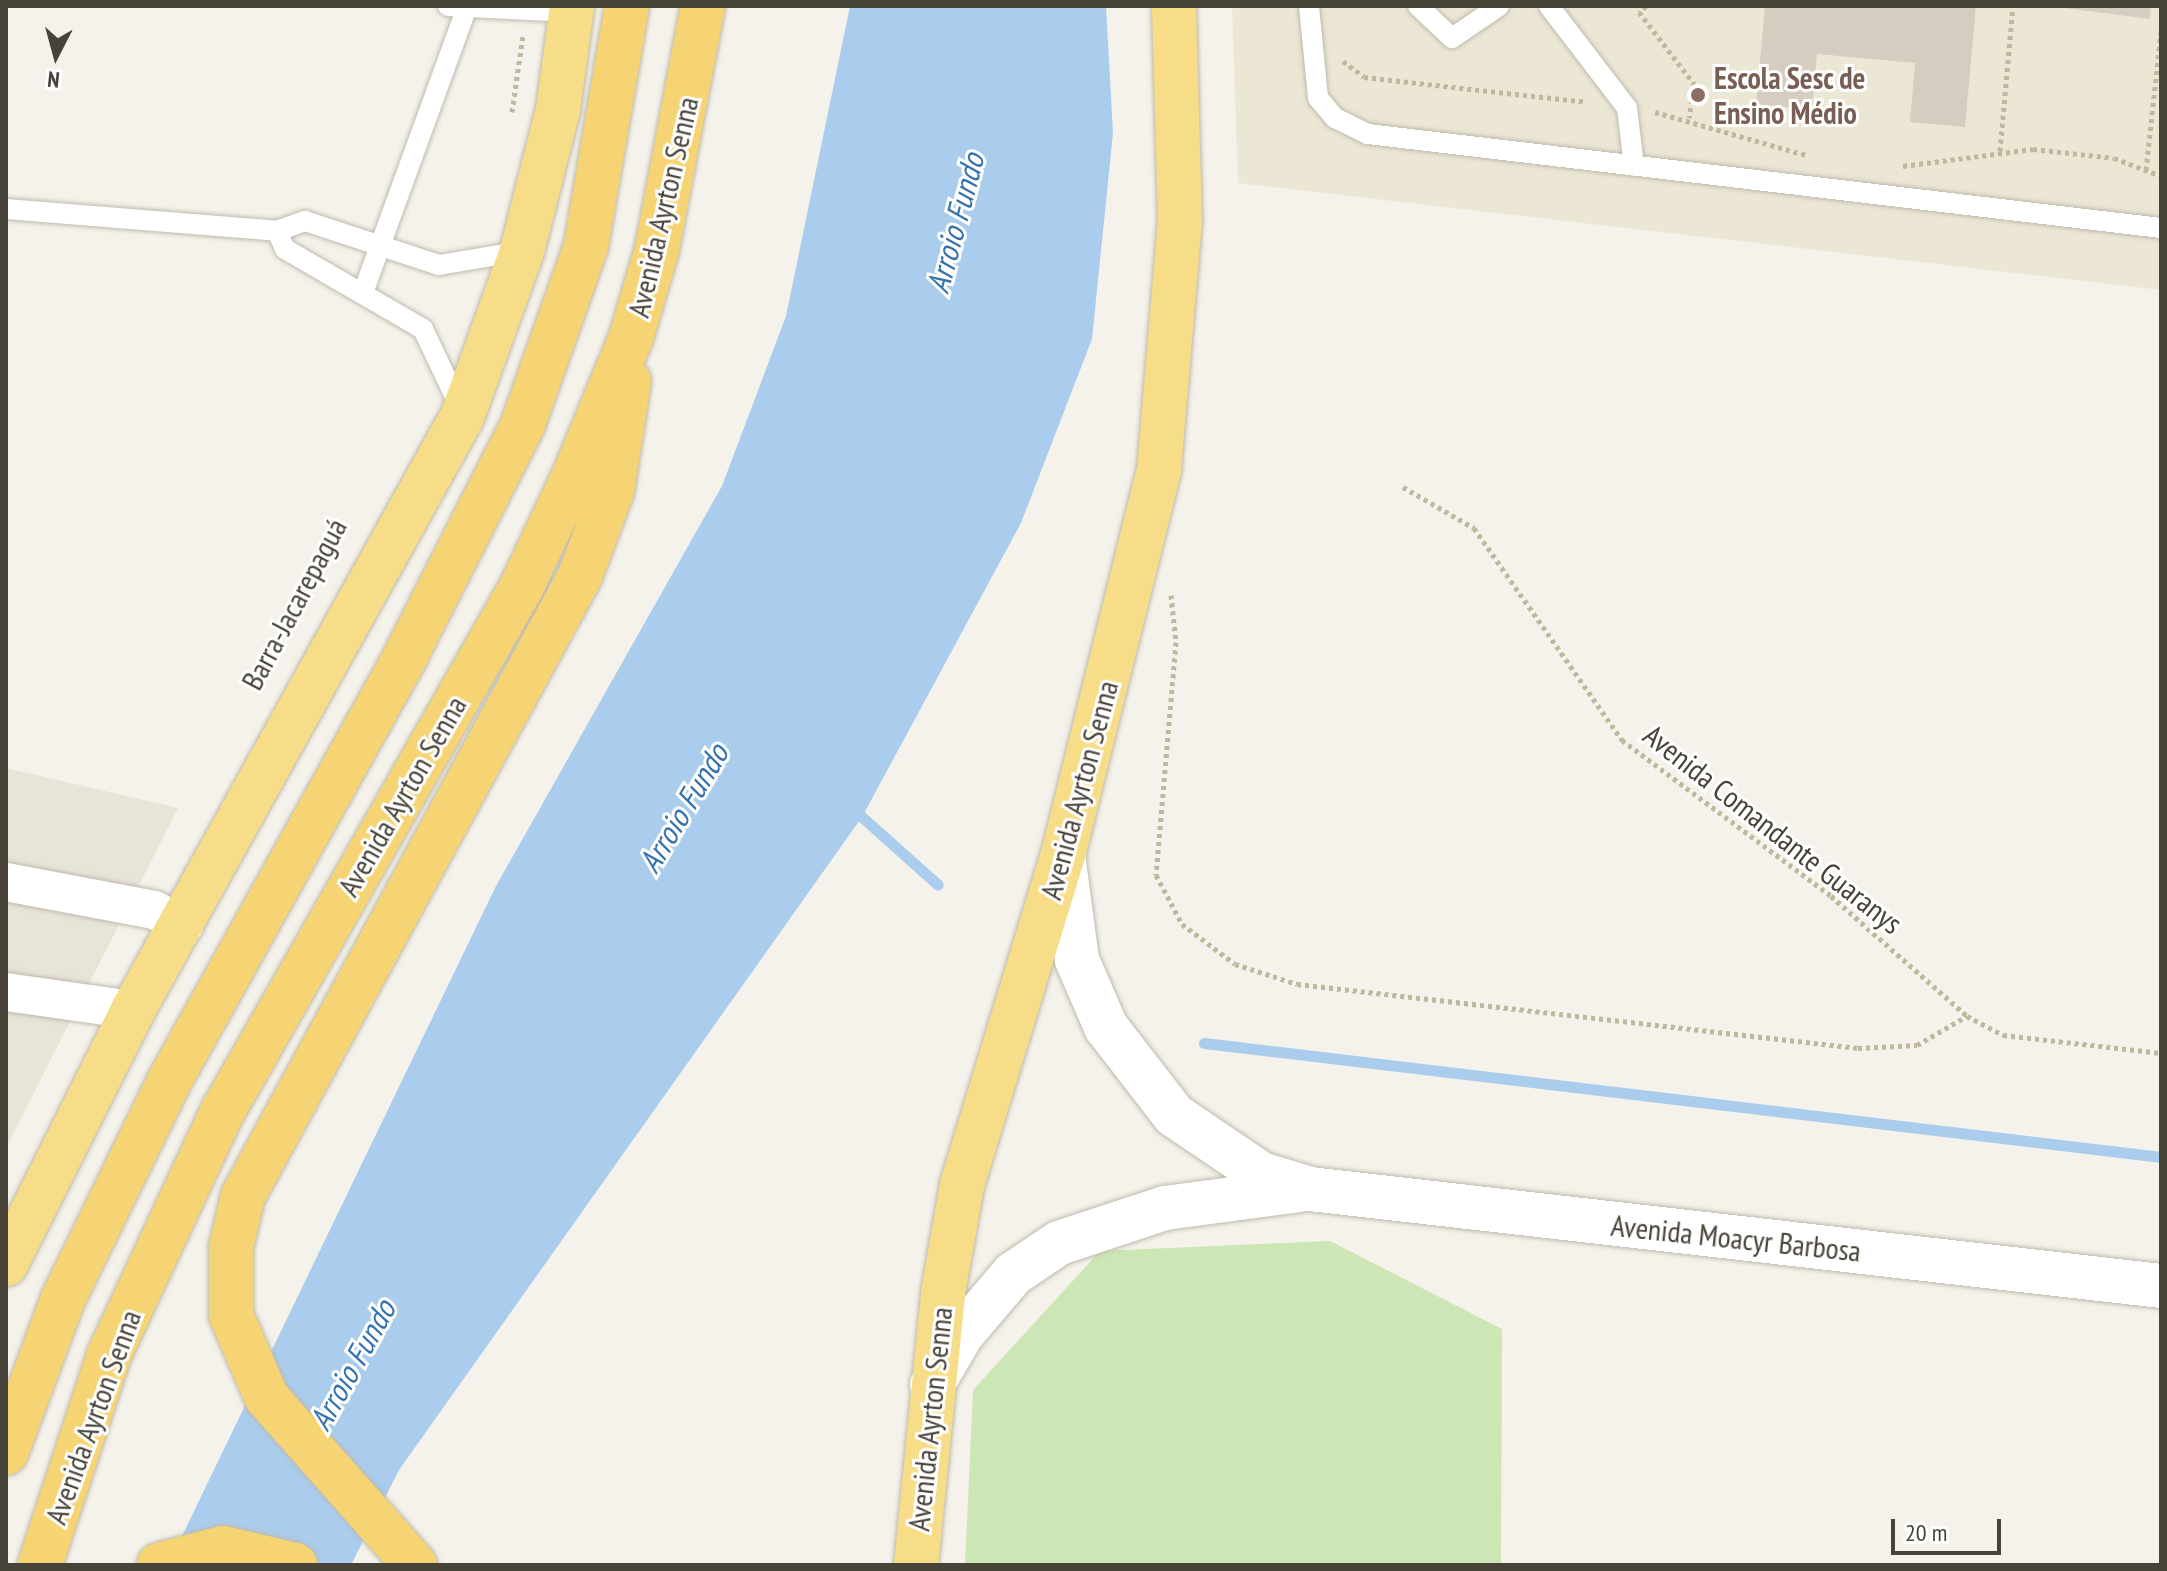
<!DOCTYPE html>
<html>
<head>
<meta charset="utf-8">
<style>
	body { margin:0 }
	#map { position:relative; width:2167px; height:1571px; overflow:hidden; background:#f4f2ea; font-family:"PT Sans Narrow",sans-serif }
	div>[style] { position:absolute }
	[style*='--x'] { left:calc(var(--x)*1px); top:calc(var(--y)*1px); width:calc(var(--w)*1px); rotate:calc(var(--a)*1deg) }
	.residential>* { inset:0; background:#e8e4d8 }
	.education>* { inset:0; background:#ece7d5 }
	.green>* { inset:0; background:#cce6b5 }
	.water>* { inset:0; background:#aacded }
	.stream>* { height:11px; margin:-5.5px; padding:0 5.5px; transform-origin:5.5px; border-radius:5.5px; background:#aacded }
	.building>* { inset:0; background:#d5cec0 }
	.path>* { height:5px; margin-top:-2.5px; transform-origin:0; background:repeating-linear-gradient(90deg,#c0b79f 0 4px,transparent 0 8px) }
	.roads { filter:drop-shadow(0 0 2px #bfbaad) drop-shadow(0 0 2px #bfbaad) }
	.service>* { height:20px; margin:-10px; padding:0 10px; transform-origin:10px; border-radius:10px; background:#fff }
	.minor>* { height:38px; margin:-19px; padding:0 19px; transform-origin:19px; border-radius:19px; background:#fff }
	.tertiary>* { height:44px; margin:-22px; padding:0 22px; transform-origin:22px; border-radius:22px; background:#fff }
	.trunk>* { height:44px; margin:-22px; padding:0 22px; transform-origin:22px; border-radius:22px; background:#f8dd88 }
	.motorway>* { height:44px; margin:-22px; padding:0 22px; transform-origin:22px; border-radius:22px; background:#f6d473 }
	.dots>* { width:22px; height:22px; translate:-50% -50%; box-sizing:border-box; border:4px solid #fff; border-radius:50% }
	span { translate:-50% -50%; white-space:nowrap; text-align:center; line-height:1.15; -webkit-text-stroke:6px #fff; paint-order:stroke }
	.education-label { font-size:30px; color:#785e54; font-weight:700 }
	.left { translate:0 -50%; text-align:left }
	.street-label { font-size:30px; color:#484338 }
	.water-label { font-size:32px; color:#3673ae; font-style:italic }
	.frame { position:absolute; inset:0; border:8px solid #484338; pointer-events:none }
	.north { position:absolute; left:16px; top:16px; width:80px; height:80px; -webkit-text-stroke:6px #fff; paint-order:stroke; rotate:186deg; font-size:22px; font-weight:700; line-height:32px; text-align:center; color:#484338 }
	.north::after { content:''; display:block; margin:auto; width:28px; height:36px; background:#484338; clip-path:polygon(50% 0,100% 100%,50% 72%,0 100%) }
	.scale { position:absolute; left:1891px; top:1519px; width:110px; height:36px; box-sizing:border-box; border:4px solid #484338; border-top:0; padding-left:10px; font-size:24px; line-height:28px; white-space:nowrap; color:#484338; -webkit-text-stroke:6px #fff; paint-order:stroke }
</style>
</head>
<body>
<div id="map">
	<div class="residential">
		<div style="clip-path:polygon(6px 768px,178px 808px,6px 1148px)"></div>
	</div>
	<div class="education">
		<div style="clip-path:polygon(1232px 6px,2161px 6px,2161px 290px,1238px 183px)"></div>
	</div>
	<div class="green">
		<div style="clip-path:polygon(1330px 1241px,1502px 1329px,1501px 1565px,965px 1565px,973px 1390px,1100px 1251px)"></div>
	</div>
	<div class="water">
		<div style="clip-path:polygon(850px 6px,1106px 6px,1113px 133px,1092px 339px,1021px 523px,862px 817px,399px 1470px,351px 1565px,168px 1565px,496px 886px,722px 486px,786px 316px)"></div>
	</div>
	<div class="stream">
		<div style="--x:852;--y:808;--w:115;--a:41.8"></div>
		<div style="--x:1204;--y:1043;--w:964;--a:6.79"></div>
	</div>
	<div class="building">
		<div style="clip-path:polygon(1765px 6px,1976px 6px,1965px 127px,1910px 122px,1915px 63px,1817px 54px,1812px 110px,1756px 104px)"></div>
		<div style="clip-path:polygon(2049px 6px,2151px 6px,2150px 19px)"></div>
	</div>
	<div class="path">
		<div style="--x:1646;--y:6;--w:9;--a:139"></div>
		<div style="--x:1639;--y:12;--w:91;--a:52.6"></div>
		<div style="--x:1694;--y:84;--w:34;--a:98"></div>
		<div style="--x:1343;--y:61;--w:26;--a:37"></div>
		<div style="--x:1364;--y:77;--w:223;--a:6.4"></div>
		<div style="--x:512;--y:112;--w:78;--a:-81.9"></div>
		<div style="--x:1655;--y:112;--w:157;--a:15.9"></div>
		<div style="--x:2000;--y:151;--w:146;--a:-84.9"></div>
		<div style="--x:1903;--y:166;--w:131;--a:-7.5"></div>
		<div style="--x:2033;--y:149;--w:81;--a:6.3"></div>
		<div style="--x:2114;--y:158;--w:50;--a:21"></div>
		<div style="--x:2146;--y:170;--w:140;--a:-83.8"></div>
		<div style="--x:1403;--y:487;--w:82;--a:30"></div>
		<div style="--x:1474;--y:528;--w:259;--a:55.1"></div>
		<div style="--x:1622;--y:740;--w:261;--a:36.7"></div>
		<div style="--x:1831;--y:896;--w:181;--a:41.4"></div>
		<div style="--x:1967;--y:1016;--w:41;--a:27.8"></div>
		<div style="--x:2003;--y:1035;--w:159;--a:6.5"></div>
		<div style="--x:1171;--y:595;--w:47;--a:83.9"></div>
		<div style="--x:1176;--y:642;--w:234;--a:94.9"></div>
		<div style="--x:1156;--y:875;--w:55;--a:62"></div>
		<div style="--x:1182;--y:924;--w:66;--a:37"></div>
		<div style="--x:1235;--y:964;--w:65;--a:17.9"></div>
		<div style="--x:1297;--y:984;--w:565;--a:6.51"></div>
		<div style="--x:1858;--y:1048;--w:59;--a:-2.9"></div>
		<div style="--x:1917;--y:1045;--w:58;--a:-30.1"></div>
	</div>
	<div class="roads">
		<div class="service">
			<div style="--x:448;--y:6;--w:124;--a:2.8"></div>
			<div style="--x:1309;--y:6;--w:92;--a:84.4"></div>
			<div style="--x:1318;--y:98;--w:26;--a:50"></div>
			<div style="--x:1335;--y:118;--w:37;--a:26"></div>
			<div style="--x:1368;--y:134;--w:799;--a:6.76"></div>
			<div style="--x:1418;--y:6;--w:47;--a:43.3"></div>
			<div style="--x:1452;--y:38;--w:57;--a:-34.2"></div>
			<div style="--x:1549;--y:6;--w:128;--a:52.6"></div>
			<div style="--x:1627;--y:108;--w:58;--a:83.1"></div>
			<div style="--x:6;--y:209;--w:272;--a:4.6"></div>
			<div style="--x:277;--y:231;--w:30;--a:-20"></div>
			<div style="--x:305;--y:221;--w:141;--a:18.2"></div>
			<div style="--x:439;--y:265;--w:84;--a:-9.6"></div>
			<div style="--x:277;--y:231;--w:20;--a:66"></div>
			<div style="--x:285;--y:249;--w:160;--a:30.1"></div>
			<div style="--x:423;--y:329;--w:82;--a:64.7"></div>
			<div style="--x:364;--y:290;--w:296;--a:-70"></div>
		</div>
		<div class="minor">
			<div style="--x:6;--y:882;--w:151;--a:10.7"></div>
			<div style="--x:154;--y:910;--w:34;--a:26"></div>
			<div style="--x:6;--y:992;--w:128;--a:8.1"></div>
		</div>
		<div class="tertiary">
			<div style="--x:1063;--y:855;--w:106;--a:82.4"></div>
			<div style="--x:1077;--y:960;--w:73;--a:66.6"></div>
			<div style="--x:1106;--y:1027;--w:111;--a:52.3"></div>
			<div style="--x:1174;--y:1115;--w:105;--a:34.1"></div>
			<div style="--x:1261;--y:1174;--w:51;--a:17"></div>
			<div style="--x:1310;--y:1189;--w:857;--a:6.5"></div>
			<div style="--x:932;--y:1385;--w:59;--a:-59.5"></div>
			<div style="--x:962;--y:1334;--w:79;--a:-49.6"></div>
			<div style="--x:1013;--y:1274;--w:55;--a:-34"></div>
			<div style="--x:1059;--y:1243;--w:112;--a:-18.3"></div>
			<div style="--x:1165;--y:1208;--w:136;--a:-7.6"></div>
		</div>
		<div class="trunk">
			<div style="--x:6;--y:1264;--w:284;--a:-63.4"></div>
			<div style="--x:133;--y:1010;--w:678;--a:-60.98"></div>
			<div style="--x:462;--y:417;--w:177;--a:-70.1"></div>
			<div style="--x:522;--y:251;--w:146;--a:-75.7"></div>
			<div style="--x:558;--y:110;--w:105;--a:-82.3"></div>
			<div style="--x:916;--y:1565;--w:273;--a:-84.3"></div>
			<div style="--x:943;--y:1293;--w:110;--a:-80"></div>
			<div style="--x:962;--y:1185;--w:345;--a:-73"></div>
			<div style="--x:1063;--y:855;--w:397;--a:-76"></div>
			<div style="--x:1159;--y:470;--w:250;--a:-85.2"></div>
			<div style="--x:1180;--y:221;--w:215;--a:-91.6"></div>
		</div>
		<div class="motorway">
			<div style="--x:6;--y:1453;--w:164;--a:-69.7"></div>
			<div style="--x:63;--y:1299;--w:246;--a:-64"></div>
			<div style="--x:171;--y:1078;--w:484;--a:-60.9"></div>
			<div style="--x:406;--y:655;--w:259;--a:-63.1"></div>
			<div style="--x:523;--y:424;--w:189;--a:-70.5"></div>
			<div style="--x:586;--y:246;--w:243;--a:-80.3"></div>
			<div style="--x:40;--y:1565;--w:221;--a:-71.8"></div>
			<div style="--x:109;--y:1355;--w:269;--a:-65"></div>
			<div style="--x:223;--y:1111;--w:602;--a:-60.33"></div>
			<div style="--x:521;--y:588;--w:124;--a:-64.7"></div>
			<div style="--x:574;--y:476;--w:149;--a:-67.6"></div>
			<div style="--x:631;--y:338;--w:93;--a:-73.7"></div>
			<div style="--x:657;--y:249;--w:247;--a:-79.3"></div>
			<div style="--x:159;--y:1565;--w:66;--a:-14.9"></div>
			<div style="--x:223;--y:1548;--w:74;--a:13.3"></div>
			<div style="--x:415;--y:1565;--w:223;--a:-131.5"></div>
			<div style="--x:267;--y:1398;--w:90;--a:-113.4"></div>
			<div style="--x:231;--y:1315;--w:68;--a:-90"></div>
			<div style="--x:231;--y:1247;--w:52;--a:-76.8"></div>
			<div style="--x:243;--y:1196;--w:706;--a:-61.47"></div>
			<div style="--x:580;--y:576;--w:91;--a:-69.4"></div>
			<div style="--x:612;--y:491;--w:111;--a:-81.2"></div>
		</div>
	</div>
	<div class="dots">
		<div style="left:1698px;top:95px;background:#8d6e63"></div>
	</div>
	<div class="education-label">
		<span class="left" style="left:1714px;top:95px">Escola Sesc de<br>Ensino Médio</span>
	</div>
	<div class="street-label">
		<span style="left:663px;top:207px;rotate:-77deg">Avenida Ayrton Senna</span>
		<span style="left:294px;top:604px;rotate:-62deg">Barra-Jacarepaguá</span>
		<span style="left:1079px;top:790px;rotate:-75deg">Avenida Ayrton Senna</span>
		<span style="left:402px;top:796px;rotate:-60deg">Avenida Ayrton Senna</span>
		<span style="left:1773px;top:829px;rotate:38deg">Avenida Comandante Guaranys</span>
		<span style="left:1736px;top:1238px;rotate:6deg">Avenida Moacyr Barbosa</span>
		<span style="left:93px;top:1417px;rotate:-70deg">Avenida Ayrton Senna</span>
		<span style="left:930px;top:1419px;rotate:-84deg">Avenida Ayrton Senna</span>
	</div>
	<div class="water-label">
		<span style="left:955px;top:223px;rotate:-75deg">Arroio Fundo</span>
		<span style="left:683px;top:808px;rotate:-59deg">Arroio Fundo</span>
		<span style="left:352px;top:1365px;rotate:-61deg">Arroio Fundo</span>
	</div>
	<div class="frame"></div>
	<div class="north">N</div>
	<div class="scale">20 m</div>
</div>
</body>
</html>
